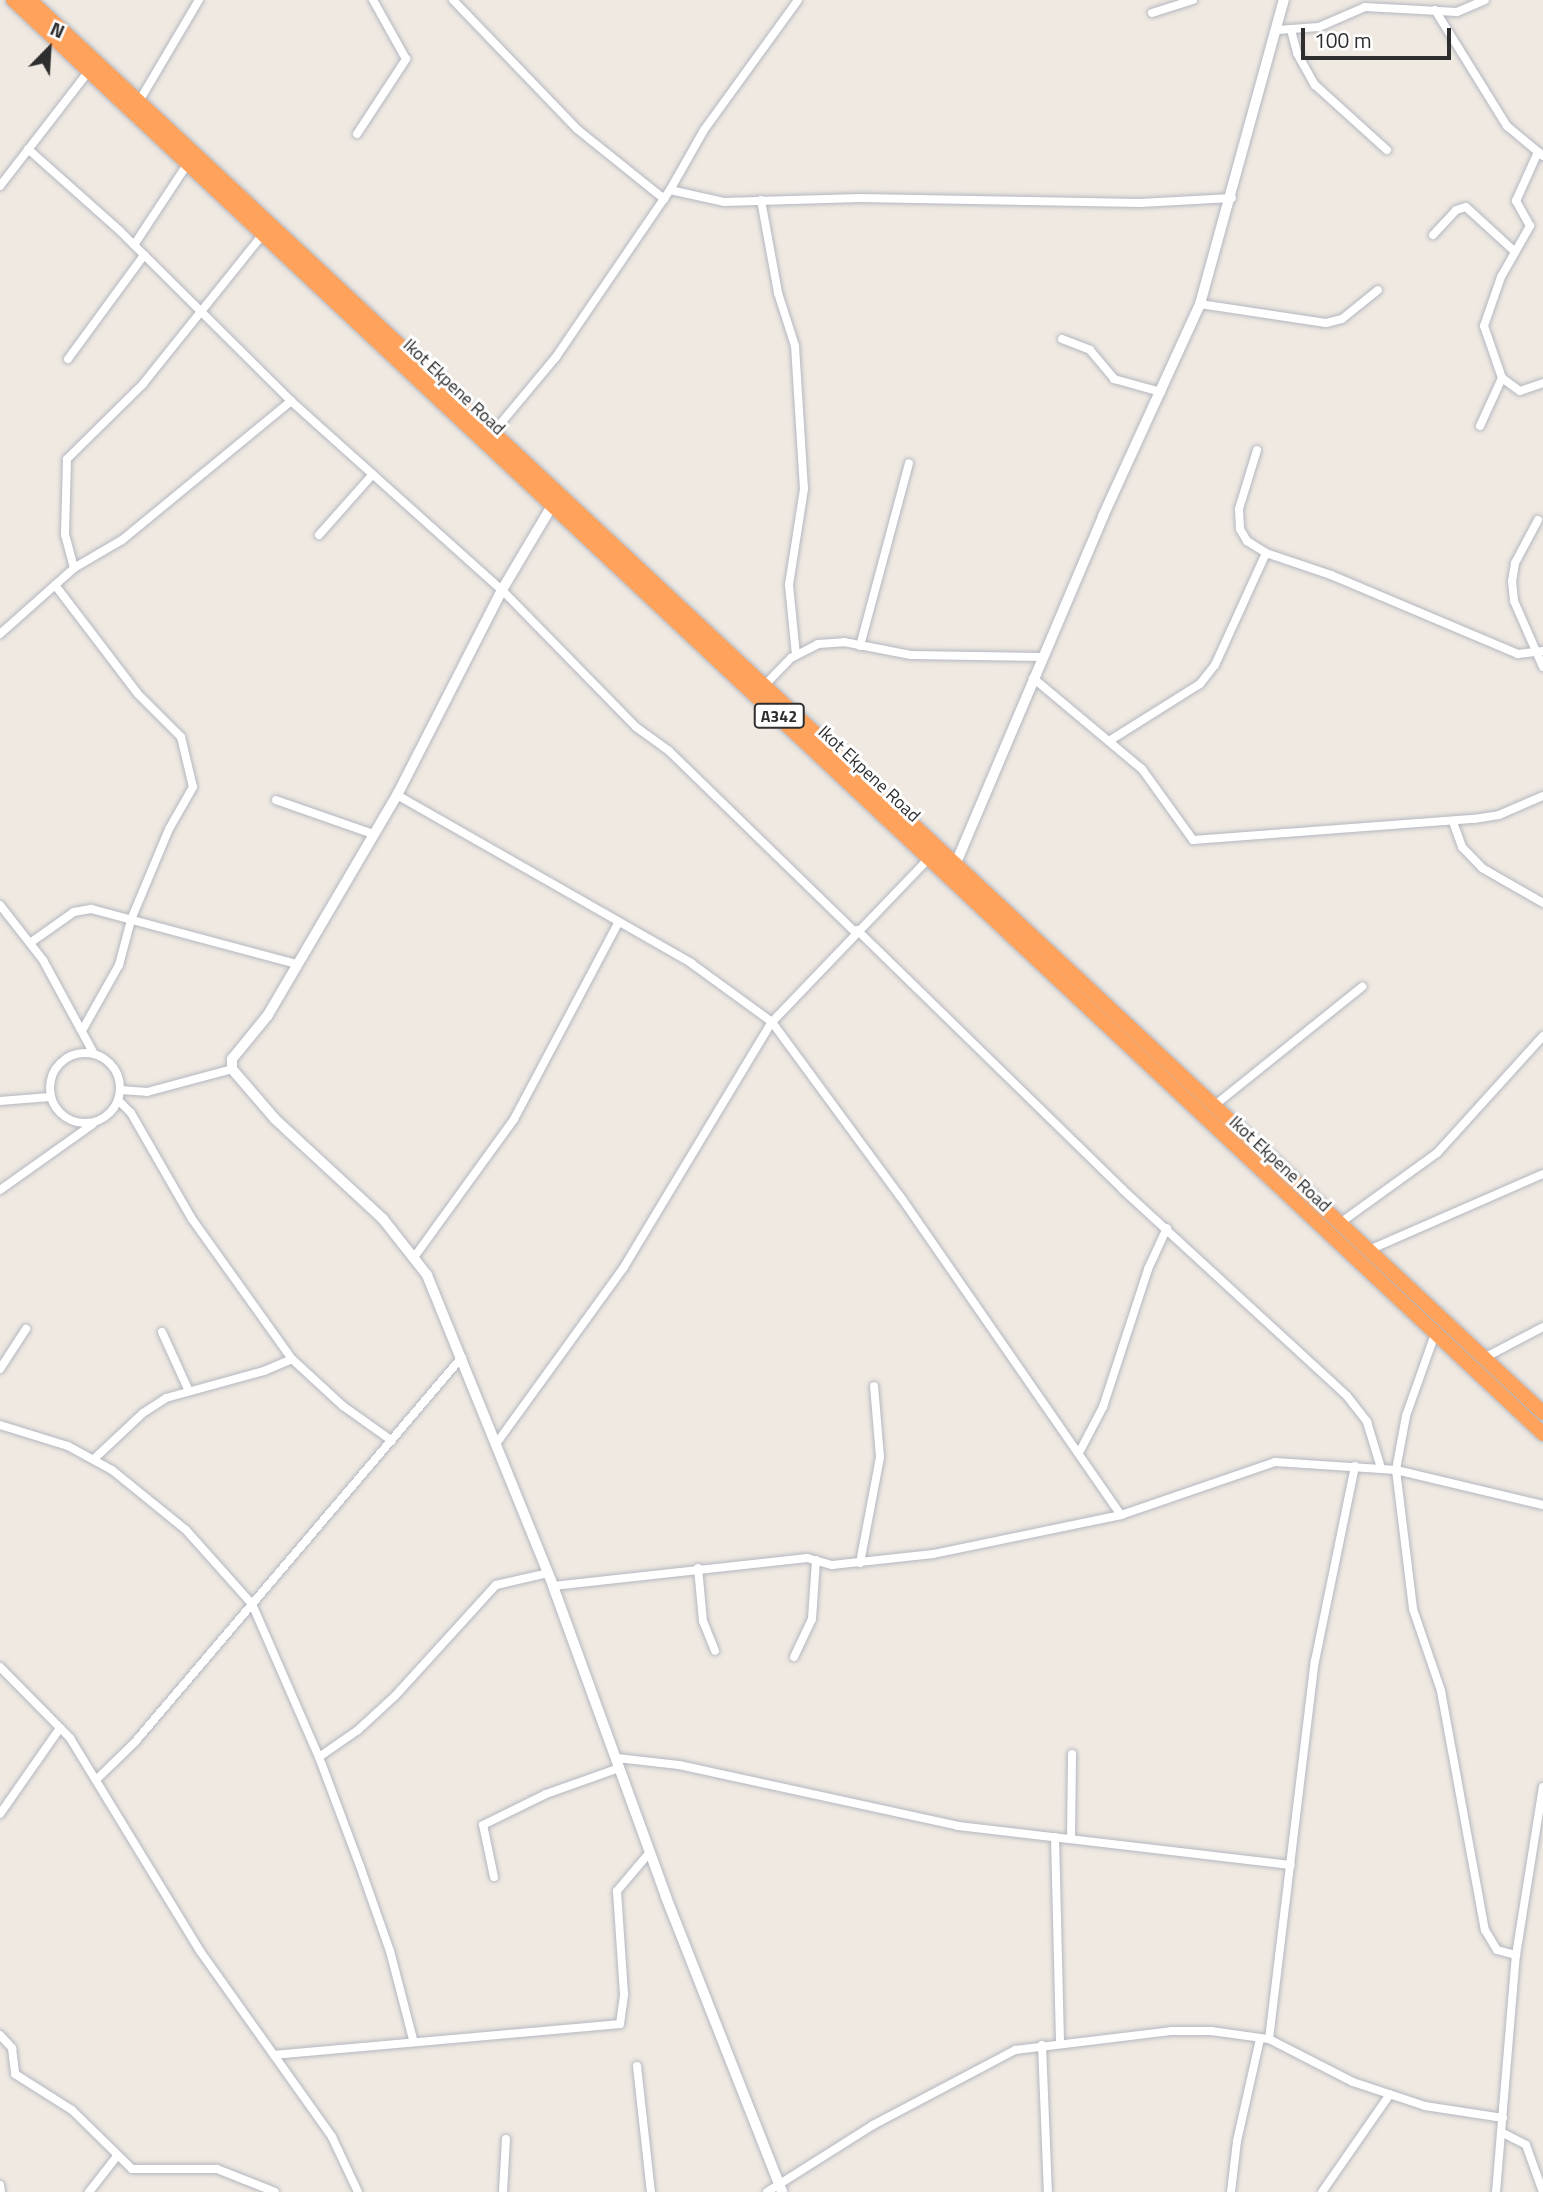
<!DOCTYPE html>
<html>
<head>
<meta charset="utf-8">
<style>
	body { margin:0 }
	#map { position:relative; width:1543px; height:2192px; overflow:hidden; background:#efe9e1; font-family:"Titillium Web",sans-serif }
	div>[style] { position:absolute }
	[style*='--x'] { left:calc(var(--x)*1px); top:calc(var(--y)*1px); width:calc(var(--w)*1px); rotate:calc(var(--a)*1deg) }
	.roads { filter:drop-shadow(0 0 2px #b4b7c1) drop-shadow(0 0 2px #b4b7c1) }
	.street>* { height:8px; margin:-4px; padding:0 4px; transform-origin:4px; border-radius:4px; background:#fff }
	.street>.ring { margin:-4px; padding:0; box-sizing:content-box; background:none; border:8px solid #fff; border-radius:50% }
	.secondary>* { height:10px; margin:-5px; padding:0 5px; transform-origin:5px; border-radius:5px; background:#fff }
	.highway>* { height:14px; margin:-7px; padding:0 7px; transform-origin:7px; border-radius:7px; background:#ffa35c }
	span { translate:-50% -50%; white-space:nowrap; text-align:center; line-height:1.15; -webkit-text-stroke:6px #fff; paint-order:stroke }
	.shield-label span { padding:2px 5px; background:#fff; border:2px solid; border-radius:5px; -webkit-text-stroke-width:0 }
	.shield-label { font-size:16px; color:#2e2e2e; font-weight:700 }
	.street-label { font-size:18px; color:#2e2e2e }
	.north { position:absolute; left:14px; top:14px; width:70px; height:70px; -webkit-text-stroke:5px #fff; paint-order:stroke; rotate:24deg; font-size:19px; font-weight:700; line-height:28px; text-align:center; color:#2e2e2e }
	.north::after { content:''; display:block; margin:auto; width:24px; height:32px; background:#2e2e2e; clip-path:polygon(50% 0,100% 100%,50% 72%,0 100%) }
	.scale { position:absolute; left:1301px; top:28px; width:150px; height:32px; box-sizing:border-box; border:4px solid #2e2e2e; border-top:0; padding-left:9px; font-size:21px; line-height:24px; white-space:nowrap; color:#2e2e2e; -webkit-text-stroke:5px #fff; paint-order:stroke }
</style>
</head>
<body>
<div id="map">
	<div class="roads">
		<div class="street">
			<div style="--x:453;--y:0;--w:179;--a:46.1"></div>
			<div style="--x:577;--y:129;--w:112;--a:38.8"></div>
			<div style="--x:1435;--y:10;--w:137;--a:58.2"></div>
			<div style="--x:1507;--y:126;--w:47;--a:39.8"></div>
			<div style="--x:1152;--y:13;--w:43;--a:-17.6"></div>
			<div style="--x:1277;--y:30;--w:42;--a:-4.1"></div>
			<div style="--x:1319;--y:27;--w:50;--a:-23.5"></div>
			<div style="--x:1365;--y:7;--w:92;--a:3.1"></div>
			<div style="--x:1457;--y:12;--w:30;--a:-23"></div>
			<div style="--x:1291;--y:30;--w:24;--a:75"></div>
			<div style="--x:1297;--y:53;--w:37;--a:61"></div>
			<div style="--x:1315;--y:85;--w:97;--a:42.1"></div>
			<div style="--x:138;--y:103;--w:120;--a:-59.4"></div>
			<div style="--x:357;--y:134;--w:90;--a:-56.8"></div>
			<div style="--x:406;--y:59;--w:68;--a:-119.2"></div>
			<div style="--x:28;--y:149;--w:123;--a:41.7"></div>
			<div style="--x:120;--y:231;--w:241;--a:44.8"></div>
			<div style="--x:291;--y:401;--w:283;--a:41.9"></div>
			<div style="--x:502;--y:590;--w:192;--a:45.6"></div>
			<div style="--x:636;--y:727;--w:41;--a:36"></div>
			<div style="--x:669;--y:751;--w:260;--a:44.2"></div>
			<div style="--x:0;--y:186;--w:145;--a:-52.3"></div>
			<div style="--x:670;--y:190;--w:55;--a:12.5"></div>
			<div style="--x:724;--y:202;--w:136;--a:-1.7"></div>
			<div style="--x:860;--y:198;--w:280;--a:1"></div>
			<div style="--x:1140;--y:203;--w:92;--a:-3.1"></div>
			<div style="--x:761;--y:200;--w:95;--a:79.6"></div>
			<div style="--x:778;--y:293;--w:56;--a:72.2"></div>
			<div style="--x:795;--y:346;--w:143;--a:86.4"></div>
			<div style="--x:804;--y:489;--w:97;--a:98.9"></div>
			<div style="--x:789;--y:585;--w:70;--a:84.3"></div>
			<div style="--x:1433;--y:235;--w:34;--a:-47"></div>
			<div style="--x:1456;--y:210;--w:10;--a:-17"></div>
			<div style="--x:1466;--y:207;--w:65;--a:42.5"></div>
			<div style="--x:134;--y:245;--w:98;--a:-56.6"></div>
			<div style="--x:1200;--y:304;--w:127;--a:8.6"></div>
			<div style="--x:1326;--y:323;--w:16;--a:-14"></div>
			<div style="--x:1342;--y:319;--w:46;--a:-38.9"></div>
			<div style="--x:1062;--y:339;--w:30;--a:21"></div>
			<div style="--x:1090;--y:350;--w:38;--a:50"></div>
			<div style="--x:1114;--y:379;--w:49;--a:15.5"></div>
			<div style="--x:68;--y:359;--w:129;--a:-53.8"></div>
			<div style="--x:1502;--y:378;--w:22;--a:36"></div>
			<div style="--x:1520;--y:391;--w:24;--a:-19"></div>
			<div style="--x:1480;--y:426;--w:53;--a:-65.4"></div>
			<div style="--x:1502;--y:378;--w:55;--a:-109.1"></div>
			<div style="--x:1484;--y:326;--w:52;--a:-70.9"></div>
			<div style="--x:1501;--y:277;--w:59;--a:-60.4"></div>
			<div style="--x:1530;--y:226;--w:29;--a:-119"></div>
			<div style="--x:1516;--y:201;--w:54;--a:-65.8"></div>
			<div style="--x:491;--y:435;--w:102;--a:-50.2"></div>
			<div style="--x:556;--y:357;--w:202;--a:-55.7"></div>
			<div style="--x:670;--y:190;--w:69;--a:-60.5"></div>
			<div style="--x:704;--y:130;--w:160;--a:-54.1"></div>
			<div style="--x:1257;--y:450;--w:62;--a:107"></div>
			<div style="--x:1239;--y:509;--w:20;--a:87"></div>
			<div style="--x:1240;--y:529;--w:14;--a:60"></div>
			<div style="--x:1247;--y:541;--w:22;--a:32"></div>
			<div style="--x:1266;--y:553;--w:69;--a:18.7"></div>
			<div style="--x:1331;--y:575;--w:203;--a:22.9"></div>
			<div style="--x:1518;--y:654;--w:25;--a:-7"></div>
			<div style="--x:1538;--y:520;--w:49;--a:118.1"></div>
			<div style="--x:1515;--y:563;--w:18;--a:99"></div>
			<div style="--x:1512;--y:581;--w:20;--a:84"></div>
			<div style="--x:1514;--y:601;--w:72;--a:66.3"></div>
			<div style="--x:319;--y:535;--w:81;--a:-48.5"></div>
			<div style="--x:74;--y:568;--w:34;--a:-105"></div>
			<div style="--x:65;--y:535;--w:76;--a:-88.5"></div>
			<div style="--x:67;--y:459;--w:107;--a:-44.6"></div>
			<div style="--x:143;--y:384;--w:192;--a:-51.3"></div>
			<div style="--x:55;--y:585;--w:137;--a:52.7"></div>
			<div style="--x:138;--y:694;--w:61;--a:45"></div>
			<div style="--x:181;--y:737;--w:51;--a:76.5"></div>
			<div style="--x:193;--y:787;--w:48;--a:119.7"></div>
			<div style="--x:169;--y:829;--w:99;--a:112.7"></div>
			<div style="--x:131;--y:920;--w:47;--a:104.9"></div>
			<div style="--x:119;--y:965;--w:73;--a:119.4"></div>
			<div style="--x:0;--y:634;--w:99;--a:-41.7"></div>
			<div style="--x:74;--y:568;--w:56;--a:-30.3"></div>
			<div style="--x:122;--y:540;--w:219;--a:-39.4"></div>
			<div style="--x:860;--y:646;--w:189;--a:-75"></div>
			<div style="--x:1033;--y:678;--w:142;--a:39.9"></div>
			<div style="--x:1142;--y:769;--w:87;--a:54.3"></div>
			<div style="--x:1193;--y:840;--w:282;--a:-4.3"></div>
			<div style="--x:1474;--y:819;--w:25;--a:-9"></div>
			<div style="--x:1499;--y:815;--w:48;--a:-23.4"></div>
			<div style="--x:762;--y:688;--w:42;--a:-46"></div>
			<div style="--x:791;--y:658;--w:30;--a:-27"></div>
			<div style="--x:818;--y:644;--w:26;--a:-4"></div>
			<div style="--x:844;--y:642;--w:68;--a:11"></div>
			<div style="--x:911;--y:655;--w:131;--a:0.9"></div>
			<div style="--x:1109;--y:741;--w:107;--a:-32.1"></div>
			<div style="--x:1200;--y:684;--w:24;--a:-52"></div>
			<div style="--x:1215;--y:665;--w:123;--a:-65.5"></div>
			<div style="--x:397;--y:795;--w:339;--a:29.7"></div>
			<div style="--x:691;--y:963;--w:100;--a:36.1"></div>
			<div style="--x:772;--y:1022;--w:216;--a:53.7"></div>
			<div style="--x:900;--y:1196;--w:388;--a:55.3"></div>
			<div style="--x:276;--y:800;--w:103;--a:19.3"></div>
			<div style="--x:1453;--y:822;--w:27;--a:70"></div>
			<div style="--x:1462;--y:847;--w:29;--a:46"></div>
			<div style="--x:1482;--y:868;--w:70;--a:29.8"></div>
			<div style="--x:0;--y:905;--w:70;--a:52"></div>
			<div style="--x:43;--y:960;--w:107;--a:61.5"></div>
			<div style="--x:857;--y:930;--w:371;--a:44.3"></div>
			<div style="--x:1122;--y:1189;--w:306;--a:42.6"></div>
			<div style="--x:1347;--y:1396;--w:33;--a:52"></div>
			<div style="--x:1367;--y:1422;--w:48;--a:73.1"></div>
			<div style="--x:30;--y:943;--w:54;--a:-35.2"></div>
			<div style="--x:74;--y:912;--w:17;--a:-10"></div>
			<div style="--x:91;--y:909;--w:212;--a:15"></div>
			<div class="ring" style="left:50px;top:1053px;width:62px;height:62px"></div>
			<div style="--x:120;--y:1090;--w:27;--a:4"></div>
			<div style="--x:147;--y:1092;--w:88;--a:-15.1"></div>
			<div style="--x:118;--y:1100;--w:18;--a:45"></div>
			<div style="--x:131;--y:1113;--w:122;--a:60.1"></div>
			<div style="--x:192;--y:1219;--w:172;--a:54.5"></div>
			<div style="--x:292;--y:1359;--w:69;--a:42.7"></div>
			<div style="--x:343;--y:1406;--w:60;--a:35.5"></div>
			<div style="--x:0;--y:1101;--w:50;--a:-4.6"></div>
			<div style="--x:1215;--y:1105;--w:189;--a:-38.8"></div>
			<div style="--x:0;--y:1190;--w:114;--a:-35.4"></div>
			<div style="--x:1340;--y:1223;--w:120;--a:-35.8"></div>
			<div style="--x:1437;--y:1153;--w:158;--a:-47.8"></div>
			<div style="--x:1369;--y:1250;--w:190;--a:-23.6"></div>
			<div style="--x:415;--y:1256;--w:169;--a:-54.1"></div>
			<div style="--x:514;--y:1119;--w:222;--a:-62"></div>
			<div style="--x:162;--y:1332;--w:63;--a:65.5"></div>
			<div style="--x:1435;--y:1334;--w:87;--a:109.5"></div>
			<div style="--x:1406;--y:1416;--w:55;--a:100.5"></div>
			<div style="--x:1396;--y:1470;--w:140;--a:83"></div>
			<div style="--x:1413;--y:1609;--w:87;--a:71.1"></div>
			<div style="--x:1441;--y:1691;--w:243;--a:79.6"></div>
			<div style="--x:1485;--y:1930;--w:23;--a:59"></div>
			<div style="--x:1497;--y:1950;--w:20;--a:15"></div>
			<div style="--x:1484;--y:1358;--w:67;--a:-27.7"></div>
			<div style="--x:0;--y:1369;--w:48;--a:-57"></div>
			<div style="--x:0;--y:1425;--w:71;--a:17.2"></div>
			<div style="--x:68;--y:1446;--w:50;--a:28.6"></div>
			<div style="--x:112;--y:1470;--w:95;--a:39"></div>
			<div style="--x:186;--y:1530;--w:99;--a:48.3"></div>
			<div style="--x:252;--y:1604;--w:167;--a:66.4"></div>
			<div style="--x:319;--y:1757;--w:116;--a:69.4"></div>
			<div style="--x:360;--y:1866;--w:90;--a:70.6"></div>
			<div style="--x:390;--y:1951;--w:91;--a:75.4"></div>
			<div style="--x:496;--y:1444;--w:218;--a:-54.1"></div>
			<div style="--x:624;--y:1267;--w:286;--a:-58.9"></div>
			<div style="--x:772;--y:1022;--w:228;--a:-46.2"></div>
			<div style="--x:1080;--y:1451;--w:50;--a:-62.4"></div>
			<div style="--x:1103;--y:1407;--w:145;--a:-71.9"></div>
			<div style="--x:1148;--y:1269;--w:45;--a:-65.1"></div>
			<div style="--x:94;--y:1459;--w:67;--a:-43.2"></div>
			<div style="--x:143;--y:1413;--w:27;--a:-33"></div>
			<div style="--x:166;--y:1398;--w:102;--a:-15.4"></div>
			<div style="--x:264;--y:1371;--w:30;--a:-23"></div>
			<div style="--x:860;--y:1563;--w:108;--a:-79.3"></div>
			<div style="--x:880;--y:1457;--w:71;--a:-94.8"></div>
			<div style="--x:698;--y:1568;--w:53;--a:84.6"></div>
			<div style="--x:703;--y:1621;--w:32;--a:68"></div>
			<div style="--x:553;--y:1586;--w:256;--a:-6.3"></div>
			<div style="--x:807;--y:1558;--w:26;--a:16"></div>
			<div style="--x:832;--y:1565;--w:102;--a:-6.2"></div>
			<div style="--x:933;--y:1554;--w:192;--a:-11.7"></div>
			<div style="--x:1121;--y:1515;--w:163;--a:-19"></div>
			<div style="--x:1275;--y:1462;--w:121;--a:3.8"></div>
			<div style="--x:1396;--y:1470;--w:151;--a:13.4"></div>
			<div style="--x:794;--y:1657;--w:42;--a:-64.7"></div>
			<div style="--x:812;--y:1619;--w:59;--a:-86.1"></div>
			<div style="--x:0;--y:1667;--w:100;--a:45.4"></div>
			<div style="--x:70;--y:1738;--w:250;--a:58.6"></div>
			<div style="--x:200;--y:1951;--w:228;--a:54.6"></div>
			<div style="--x:332;--y:2137;--w:61;--a:64.7"></div>
			<div style="--x:319;--y:1757;--w:47;--a:-34.7"></div>
			<div style="--x:358;--y:1730;--w:50;--a:-42.6"></div>
			<div style="--x:395;--y:1696;--w:150;--a:-47.7"></div>
			<div style="--x:496;--y:1585;--w:53;--a:-13"></div>
			<div style="--x:617;--y:1758;--w:62;--a:6.4"></div>
			<div style="--x:679;--y:1765;--w:286;--a:12.3"></div>
			<div style="--x:958;--y:1826;--w:335;--a:6.7"></div>
			<div style="--x:97;--y:1779;--w:53;--a:-44.2"></div>
			<div style="--x:135;--y:1742;--w:505;--a:-49.66"></div>
			<div style="--x:0;--y:1814;--w:105;--a:-55.1"></div>
			<div style="--x:1055;--y:1837;--w:206;--a:88.6"></div>
			<div style="--x:1071;--y:1839;--w:85;--a:-89.3"></div>
			<div style="--x:494;--y:1877;--w:53;--a:-101.9"></div>
			<div style="--x:483;--y:1825;--w:70;--a:-26.2"></div>
			<div style="--x:546;--y:1794;--w:77;--a:-19.6"></div>
			<div style="--x:0;--y:2035;--w:18;--a:47"></div>
			<div style="--x:12;--y:2048;--w:26;--a:83"></div>
			<div style="--x:15;--y:2074;--w:67;--a:32.3"></div>
			<div style="--x:72;--y:2110;--w:84;--a:44.5"></div>
			<div style="--x:132;--y:2169;--w:85;--a:0"></div>
			<div style="--x:217;--y:2169;--w:62;--a:21.6"></div>
			<div style="--x:1269;--y:2039;--w:381;--a:-83.1"></div>
			<div style="--x:1315;--y:1661;--w:199;--a:-78.4"></div>
			<div style="--x:1042;--y:2045;--w:147;--a:87.7"></div>
			<div style="--x:274;--y:2055;--w:347;--a:-5.1"></div>
			<div style="--x:620;--y:2024;--w:30;--a:-82"></div>
			<div style="--x:624;--y:1994;--w:103;--a:-93.9"></div>
			<div style="--x:617;--y:1891;--w:51;--a:-49.8"></div>
			<div style="--x:637;--y:2066;--w:127;--a:83.7"></div>
			<div style="--x:1501;--y:2132;--w:28;--a:27"></div>
			<div style="--x:1526;--y:2145;--w:50;--a:70.1"></div>
			<div style="--x:0;--y:2185;--w:7;--a:82"></div>
			<div style="--x:89;--y:2192;--w:46;--a:-52.1"></div>
			<div style="--x:503;--y:2192;--w:53;--a:-86.8"></div>
			<div style="--x:767;--y:2192;--w:125;--a:-32.3"></div>
			<div style="--x:873;--y:2125;--w:161;--a:-27.8"></div>
			<div style="--x:1015;--y:2050;--w:157;--a:-6.9"></div>
			<div style="--x:1171;--y:2031;--w:40;--a:0"></div>
			<div style="--x:1211;--y:2031;--w:59;--a:7.9"></div>
			<div style="--x:1269;--y:2039;--w:94;--a:27.1"></div>
			<div style="--x:1353;--y:2082;--w:76;--a:18.4"></div>
			<div style="--x:1425;--y:2106;--w:79;--a:8.7"></div>
			<div style="--x:1231;--y:2192;--w:51;--a:-83.3"></div>
			<div style="--x:1237;--y:2141;--w:105;--a:-77.3"></div>
			<div style="--x:1322;--y:2192;--w:119;--a:-55.2"></div>
			<div style="--x:1496;--y:2192;--w:238;--a:-85.2"></div>
			<div style="--x:1516;--y:1955;--w:170;--a:-80.9"></div>
		</div>
		<div class="secondary">
			<div style="--x:553;--y:504;--w:100;--a:120.7"></div>
			<div style="--x:502;--y:590;--w:230;--a:117.1"></div>
			<div style="--x:397;--y:795;--w:255;--a:120.4"></div>
			<div style="--x:268;--y:1015;--w:57;--a:129.3"></div>
			<div style="--x:232;--y:1059;--w:10;--a:90"></div>
			<div style="--x:232;--y:1069;--w:66;--a:49.3"></div>
			<div style="--x:275;--y:1119;--w:147;--a:42.8"></div>
			<div style="--x:383;--y:1219;--w:71;--a:51.8"></div>
			<div style="--x:427;--y:1275;--w:336;--a:67.9"></div>
			<div style="--x:553;--y:1586;--w:331;--a:70"></div>
			<div style="--x:666;--y:1897;--w:317;--a:68.5"></div>
			<div style="--x:956;--y:863;--w:377;--a:-67"></div>
			<div style="--x:1103;--y:516;--w:233;--a:-65.4"></div>
			<div style="--x:1200;--y:304;--w:315;--a:-74.6"></div>
		</div>
		<div class="highway">
			<div style="--x:13;--y:0;--w:2097;--a:43.14"></div>
			<div style="--x:30;--y:0;--w:2070;--a:43.04"></div>
		</div>
	</div>
	<div class="shield-label">
		<span style="left:779px;top:716px">A342</span>
	</div>
	<div class="street-label">
		<span style="left:454px;top:387px;rotate:43deg">Ikot Ekpene Road</span>
		<span style="left:869px;top:774px;rotate:43deg">Ikot Ekpene Road</span>
		<span style="left:1280px;top:1164px;rotate:43deg">Ikot Ekpene Road</span>
	</div>
	<div class="north">N</div>
	<div class="scale">100 m</div>
</div>
</body>
</html>
